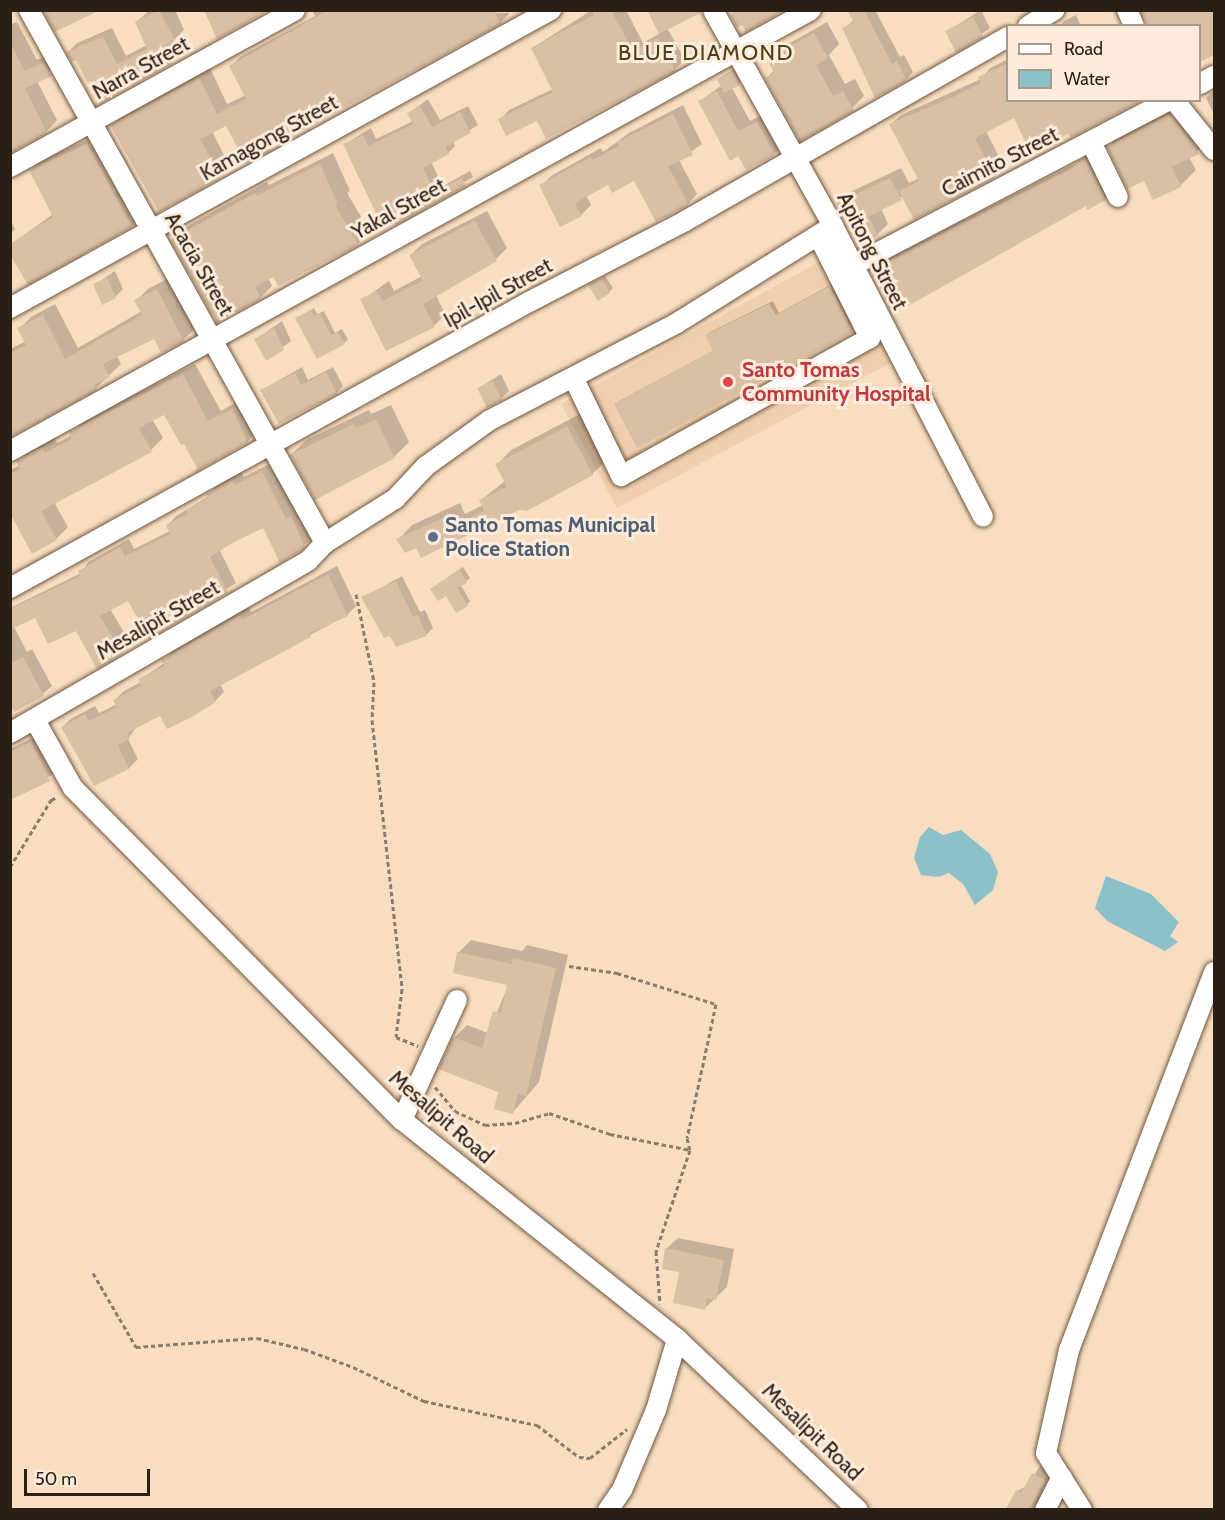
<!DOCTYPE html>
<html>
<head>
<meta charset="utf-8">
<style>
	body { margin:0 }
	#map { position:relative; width:1225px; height:1520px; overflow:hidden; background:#f8ddc1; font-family:Cabin,sans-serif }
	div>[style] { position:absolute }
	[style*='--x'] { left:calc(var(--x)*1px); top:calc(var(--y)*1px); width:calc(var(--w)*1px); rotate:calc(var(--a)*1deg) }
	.built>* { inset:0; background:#efcfad }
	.water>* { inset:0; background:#8dc1ca }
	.shadow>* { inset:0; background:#0003 }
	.building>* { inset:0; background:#d9bfa4 }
	.path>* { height:3px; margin-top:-1.5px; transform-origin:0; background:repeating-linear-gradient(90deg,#8d7b68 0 4.5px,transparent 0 7.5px) }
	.roads { filter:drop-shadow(0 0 2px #6e573f) drop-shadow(0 0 2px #6e573f) }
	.minor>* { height:20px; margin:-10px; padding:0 10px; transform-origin:10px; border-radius:10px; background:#fff }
	.dots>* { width:16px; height:16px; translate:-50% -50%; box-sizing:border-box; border:3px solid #fdecdb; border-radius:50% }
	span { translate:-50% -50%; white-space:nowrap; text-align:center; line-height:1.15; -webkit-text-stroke:6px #fdecdb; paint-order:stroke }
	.street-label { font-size:21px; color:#291f15 }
	.health-label { font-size:21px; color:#be3a42; font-weight:700 }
	.left { translate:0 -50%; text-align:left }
	.service-label { font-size:21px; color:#4e5e75; font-weight:700 }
	.neighbourhood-label { font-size:22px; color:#494118; letter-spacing:1.5px }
	.frame { position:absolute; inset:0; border:12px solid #291f15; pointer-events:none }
	.legend { position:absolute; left:1006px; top:24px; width:195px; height:78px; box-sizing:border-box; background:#fdecdb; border:2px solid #a89a8c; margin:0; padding:8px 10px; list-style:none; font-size:18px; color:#291f15 }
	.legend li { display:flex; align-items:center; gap:12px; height:30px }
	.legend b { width:30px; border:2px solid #a89a8c }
	.scale { position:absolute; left:24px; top:1469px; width:126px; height:27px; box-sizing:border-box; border:3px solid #291f15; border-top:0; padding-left:8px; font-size:18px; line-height:21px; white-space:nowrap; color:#291f15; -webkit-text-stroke:4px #fdecdb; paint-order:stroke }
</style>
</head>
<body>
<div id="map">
	<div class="built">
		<div style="clip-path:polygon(837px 252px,896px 360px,617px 508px,561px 404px)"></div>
	</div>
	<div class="water">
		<div style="clip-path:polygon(929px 827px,943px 835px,961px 830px,990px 854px,998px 872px,993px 890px,975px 905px,963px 884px,949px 873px,938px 877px,921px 875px,914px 858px,920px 837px)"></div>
		<div style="clip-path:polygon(1106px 876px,1151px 894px,1179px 922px,1170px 936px,1178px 942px,1165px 951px,1107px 921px,1095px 908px)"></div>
	</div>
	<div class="shadow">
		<div style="clip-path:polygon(150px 10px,175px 10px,184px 30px,174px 40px,180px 54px,171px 63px,99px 102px,77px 58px,68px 52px,77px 43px,112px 28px,126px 56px,147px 45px,136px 22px)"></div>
		<div style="clip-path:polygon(312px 10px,510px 13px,500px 23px,278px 141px,247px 162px,227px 124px,212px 131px,230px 167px,220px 177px,112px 126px,123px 115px,210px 68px,227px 104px,246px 95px,231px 66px,241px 56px,315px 16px)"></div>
		<div style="clip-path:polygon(592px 10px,626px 10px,643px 43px,660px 33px,649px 10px,667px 28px,685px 60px,675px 69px,547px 137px,537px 119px,500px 120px,509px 110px,553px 89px,532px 48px)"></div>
		<div style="clip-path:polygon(852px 10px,875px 10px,900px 57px,904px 55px,913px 72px,906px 80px,844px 29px,854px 20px)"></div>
		<div style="clip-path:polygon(981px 10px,990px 28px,957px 51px,946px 32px)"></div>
		<div style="clip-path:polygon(1076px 15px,1081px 26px,1060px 26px,1064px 21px)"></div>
		<div style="clip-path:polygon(17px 22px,37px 60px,55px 52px,62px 64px,37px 81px,57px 120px,46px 132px,10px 151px,10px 25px)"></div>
		<div style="clip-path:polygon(827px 22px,839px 44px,829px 55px,845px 84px,855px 79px,864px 96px,852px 108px,767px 78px,774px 70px,769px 60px,781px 48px)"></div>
		<div style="clip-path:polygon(1008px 59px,1008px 100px,1069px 132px,1014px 116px,986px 131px,1004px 167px,994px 177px,903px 196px,881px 208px,888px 224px,877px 235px,839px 204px,850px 192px,901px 168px,909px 183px,919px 178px,891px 124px,901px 115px,981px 79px,990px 68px)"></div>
		<div style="clip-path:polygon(737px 68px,743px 80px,732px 88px,750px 121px,768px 112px,785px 143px,774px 154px,739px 154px,700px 101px,722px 85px,719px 79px,722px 76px)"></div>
		<div style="clip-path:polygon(1214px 90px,1214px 114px,1206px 98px)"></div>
		<div style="clip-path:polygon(428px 99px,440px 120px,468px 106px,478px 125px,453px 141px,455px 146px,448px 153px,431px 162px,443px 186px,470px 171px,473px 177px,395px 223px,345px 144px,371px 128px,376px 139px,413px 121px,409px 113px)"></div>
		<div style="clip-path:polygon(1183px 100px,1213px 138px,1189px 157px,1196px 170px,1180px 186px,1145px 179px,1108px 147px,1124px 131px)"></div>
		<div style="clip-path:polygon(683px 105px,702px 144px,679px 160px,697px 194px,688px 204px,635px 179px,608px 183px,586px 195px,591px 205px,581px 215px,541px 186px,551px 176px,601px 148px,603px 152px,629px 133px)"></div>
		<div style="clip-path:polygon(96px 136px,141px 216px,132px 226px,28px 283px,10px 245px,53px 214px,30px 171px,40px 161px)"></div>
		<div style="clip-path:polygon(1096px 149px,1115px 188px,1105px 198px,875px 270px,885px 260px,1076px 163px)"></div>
		<div style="clip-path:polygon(333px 153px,350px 191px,347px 193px,370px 232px,358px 244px,279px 284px,274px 275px,268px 278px,272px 286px,260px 298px,172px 240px,184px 228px,267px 182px,269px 185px)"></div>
		<div style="clip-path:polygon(487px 211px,507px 248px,496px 259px,436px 295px,445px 314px,434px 326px,362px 300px,389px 281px,394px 291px,422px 276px,411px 255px,422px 244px)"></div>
		<div style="clip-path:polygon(10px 220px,15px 229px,10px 234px)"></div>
		<div style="clip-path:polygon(115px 271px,123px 289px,115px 297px,94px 285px)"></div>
		<div style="clip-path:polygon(605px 276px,613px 288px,609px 292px,590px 285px)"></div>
		<div style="clip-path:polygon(169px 278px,195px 329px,183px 340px,154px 337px,116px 355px,121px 364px,96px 388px,10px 435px,10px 349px,26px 341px,19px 329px,31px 317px,55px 304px,78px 348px,142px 311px,136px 301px,148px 289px)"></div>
		<div style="clip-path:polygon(834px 283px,856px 327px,852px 330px,638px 446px,616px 404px,619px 401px,715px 350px,707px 335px,710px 332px,773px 301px,779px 313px)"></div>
		<div style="clip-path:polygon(314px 308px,317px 314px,324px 311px,335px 333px,342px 329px,348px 340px,344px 343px,297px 318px)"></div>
		<div style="clip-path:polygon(282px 321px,291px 341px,267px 359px,256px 339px)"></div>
		<div style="clip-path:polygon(195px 364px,221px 411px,244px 398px,259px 430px,247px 442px,165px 413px,152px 419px,163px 438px,151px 450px,54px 502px,68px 527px,56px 539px,10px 510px,10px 470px,20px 465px,18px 462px,30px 450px,54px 437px,57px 443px,72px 435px,83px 421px)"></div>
		<div style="clip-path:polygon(302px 367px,308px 380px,333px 367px,343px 386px,336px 393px,262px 390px)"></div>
		<div style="clip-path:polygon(501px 374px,509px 391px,501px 399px,479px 388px)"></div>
		<div style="clip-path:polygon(391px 405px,409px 442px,394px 457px,291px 455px,306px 440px,369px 410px,371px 414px)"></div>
		<div style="clip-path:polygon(582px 413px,607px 460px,592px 474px,422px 556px,417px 546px,398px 540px,412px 525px,460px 503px,465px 514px,483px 505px,481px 500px,505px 481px,497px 465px,511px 450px)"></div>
		<div style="clip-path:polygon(271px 463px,313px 537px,304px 545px,264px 526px,219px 549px,236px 583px,150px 637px,129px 599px,110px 609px,131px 644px,122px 653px,76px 629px,36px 616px,14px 627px,27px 652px,32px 649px,52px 686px,43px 694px,10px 701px,10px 608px,81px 573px,88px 562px,129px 539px,134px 549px,170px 531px,168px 525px,176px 516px,209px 496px,217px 485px,241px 472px,244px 477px)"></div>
		<div style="clip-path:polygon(337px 566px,356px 606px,347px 615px,220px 684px,224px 692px,215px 701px,161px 714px,137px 726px,128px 739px,138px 759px,129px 768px,95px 784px,62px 727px,72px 718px,95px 706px,99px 713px,117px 704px,115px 700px,124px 691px,141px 682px,140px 680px,164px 663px,172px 651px,249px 606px,251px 612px)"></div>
		<div style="clip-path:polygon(463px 567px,470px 578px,461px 585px,470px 601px,467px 605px,435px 586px)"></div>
		<div style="clip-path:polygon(402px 576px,420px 612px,425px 610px,433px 628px,427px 634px,396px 645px,363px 598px)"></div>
		<div style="clip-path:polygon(40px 734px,58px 771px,10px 800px,10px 749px)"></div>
		<div style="clip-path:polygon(471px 940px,522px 951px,527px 945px,568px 955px,539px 1082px,513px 1112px,500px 1091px,454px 1038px,467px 1025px,488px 1033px,509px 984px,458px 953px)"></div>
		<div style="clip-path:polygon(678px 1238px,734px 1249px,727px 1287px,705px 1308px,666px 1249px)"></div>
		<div style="clip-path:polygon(1040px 1466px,1053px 1473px,1040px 1499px,1042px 1510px,1008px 1510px,1017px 1491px,1027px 1486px)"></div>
	</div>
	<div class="building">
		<div style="clip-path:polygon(43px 10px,100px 10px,55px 32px)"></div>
		<div style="clip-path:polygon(159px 10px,175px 40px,163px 46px,172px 64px,99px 104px,76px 60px,72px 62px,66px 52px,103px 37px,117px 64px,147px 49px,135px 22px)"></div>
		<div style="clip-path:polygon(204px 10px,269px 10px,217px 39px)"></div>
		<div style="clip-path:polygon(328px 10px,493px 10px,501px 24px,269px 148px,271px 151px,246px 164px,226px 126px,200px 139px,221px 178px,159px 212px,110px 125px,199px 77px,217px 114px,246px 99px,229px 66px)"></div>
		<div style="clip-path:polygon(592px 10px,611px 10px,633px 51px,658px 38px,676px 71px,546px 139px,537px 121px,506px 136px,498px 119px,553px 92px,531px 48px,594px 15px)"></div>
		<div style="clip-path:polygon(647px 10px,701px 10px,702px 12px,659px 34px)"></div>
		<div style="clip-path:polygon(735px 10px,785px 10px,746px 32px,742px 25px,737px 28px,730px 15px)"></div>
		<div style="clip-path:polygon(847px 10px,864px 10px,892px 64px,897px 61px,907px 81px,875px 98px,842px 28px,854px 22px)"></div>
		<div style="clip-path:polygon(1140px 10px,1215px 10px,1215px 55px,1200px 62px,1200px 26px,1148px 26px)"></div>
		<div style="clip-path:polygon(973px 17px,983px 37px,956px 53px,945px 31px)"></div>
		<div style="clip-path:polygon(814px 33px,828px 58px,816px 65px,833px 96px,843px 91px,854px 111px,800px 142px,765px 78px,774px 73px,767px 59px)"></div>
		<div style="clip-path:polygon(10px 42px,25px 71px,44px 62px,52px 76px,25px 88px,47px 133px,10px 153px)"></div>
		<div style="clip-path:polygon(1008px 63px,1008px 100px,1143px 100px,1071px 138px,1068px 134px,1030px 152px,1014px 118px,975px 138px,995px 178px,914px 220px,899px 191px,919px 181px,889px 124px,951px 98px,981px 83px,978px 77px)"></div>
		<div style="clip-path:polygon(733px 71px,740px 85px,724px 93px,717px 79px)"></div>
		<div style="clip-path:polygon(717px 91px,738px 131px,757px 122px,775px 155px,746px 170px,738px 156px,730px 161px,698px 101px)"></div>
		<div style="clip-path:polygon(420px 106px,432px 127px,460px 112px,471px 133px,445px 147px,449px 154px,423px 168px,435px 192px,462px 178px,466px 186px,395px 226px,392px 219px,381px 224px,343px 144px,363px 135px,368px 146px,413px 124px,407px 113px)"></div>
		<div style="clip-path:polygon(673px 114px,693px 155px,668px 166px,689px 205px,656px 222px,634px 181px,612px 193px,608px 185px,575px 203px,582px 216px,560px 227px,539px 185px,591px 157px,592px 160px,619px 146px,617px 142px)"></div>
		<div style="clip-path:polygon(1170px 114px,1199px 154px,1172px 167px,1181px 187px,1153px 200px,1144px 181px,1127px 189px,1107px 147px)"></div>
		<div style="clip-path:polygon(87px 144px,132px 227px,28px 285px,10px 254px,10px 244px,53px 217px,29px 170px)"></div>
		<div style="clip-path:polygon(1085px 158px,1106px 200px,1087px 210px,1086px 206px,892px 315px,873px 269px,1073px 168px,1072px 165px)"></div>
		<div style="clip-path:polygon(320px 164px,338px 204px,335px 205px,359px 245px,278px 286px,273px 277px,255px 286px,261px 299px,217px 323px,170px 240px,255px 193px,257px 196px)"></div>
		<div style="clip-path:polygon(890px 178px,902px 200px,869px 216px,878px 236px,859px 245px,837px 203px)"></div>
		<div style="clip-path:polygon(475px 221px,497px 261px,423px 304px,435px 327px,386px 351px,360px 299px,377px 291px,382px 301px,423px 281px,409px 255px)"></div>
		<div style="clip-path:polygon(107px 278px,116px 298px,102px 305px,93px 284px)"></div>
		<div style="clip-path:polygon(601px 278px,610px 293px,598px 301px,588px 285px)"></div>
		<div style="clip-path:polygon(830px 286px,853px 332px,637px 448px,614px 404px,713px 351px,705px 335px,769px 304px,776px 315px)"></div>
		<div style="clip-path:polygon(157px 289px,184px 342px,161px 353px,154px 339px,103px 364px,110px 377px,94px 385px,97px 390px,10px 437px,10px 353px,26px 345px,17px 328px,43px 315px,65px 359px,142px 315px,134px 300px)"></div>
		<div style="clip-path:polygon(311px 310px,314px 316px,320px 313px,331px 335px,338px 332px,345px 344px,317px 359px,295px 318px)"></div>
		<div style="clip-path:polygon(274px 328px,284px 350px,266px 361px,254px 339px)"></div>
		<div style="clip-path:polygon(326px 372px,337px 394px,279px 424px,260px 390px,295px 373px,301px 385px)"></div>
		<div style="clip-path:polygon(183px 374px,208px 421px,232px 409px,248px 443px,195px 472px,197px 468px,184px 444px,181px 445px,164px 415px,139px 428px,152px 452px,41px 511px,57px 540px,32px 554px,10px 513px,10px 474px,20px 469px,16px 461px,42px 447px,45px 453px,72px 439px,69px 432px)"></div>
		<div style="clip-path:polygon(493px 381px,502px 400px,487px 408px,477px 388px)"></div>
		<div style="clip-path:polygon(376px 419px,395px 458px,315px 500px,290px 455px,354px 424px,356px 428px)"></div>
		<div style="clip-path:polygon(567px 426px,593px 475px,527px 511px,519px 510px,421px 558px,416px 548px,405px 553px,396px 539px,445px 517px,450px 527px,484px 511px,479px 500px,507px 487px,495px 464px)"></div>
		<div style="clip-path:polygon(262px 471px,286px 519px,291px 516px,305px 547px,300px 551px,280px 563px,263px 528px,232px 543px,210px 557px,228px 593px,149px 639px,128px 601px,100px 616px,123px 654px,97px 669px,76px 631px,48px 644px,35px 618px,10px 630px,10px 609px,80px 576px,78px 571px,120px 547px,125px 556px,170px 534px,166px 525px,188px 514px,186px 510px,208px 498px,206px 494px,232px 479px,235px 485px)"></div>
		<div style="clip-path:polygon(460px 570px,467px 583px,457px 588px,468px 606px,456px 613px,446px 596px,438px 601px,430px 589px)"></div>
		<div style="clip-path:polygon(328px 574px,348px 616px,310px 633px,311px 637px,210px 691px,216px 702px,190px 718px,167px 729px,160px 716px,127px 733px,130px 739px,118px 745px,129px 769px,94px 786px,61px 727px,85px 714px,89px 721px,117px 707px,113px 700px,141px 686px,138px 679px,164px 666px,161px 660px,239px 615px,242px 620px)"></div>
		<div style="clip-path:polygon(396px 581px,413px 617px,418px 615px,427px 636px,396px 647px,390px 636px,384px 638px,361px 597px)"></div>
		<div style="clip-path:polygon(23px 657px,44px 696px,14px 712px,10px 704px,10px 663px)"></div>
		<div style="clip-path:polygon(31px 742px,50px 781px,10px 800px,10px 752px)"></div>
		<div style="clip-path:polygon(457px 952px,512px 964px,513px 958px,556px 968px,526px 1096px,518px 1094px,513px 1114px,494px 1109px,498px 1092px,438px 1069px,453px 1037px,482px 1048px,493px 1011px,501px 1013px,507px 985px,453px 973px)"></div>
		<div style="clip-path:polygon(665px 1248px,724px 1260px,716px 1300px,707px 1298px,705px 1310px,673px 1303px,679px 1272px,662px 1269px)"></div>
		<div style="clip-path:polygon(1032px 1473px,1045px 1480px,1030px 1509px,1006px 1509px,1016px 1490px,1021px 1493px)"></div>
	</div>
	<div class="path">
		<div style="--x:356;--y:594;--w:90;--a:78.4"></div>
		<div style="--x:374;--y:682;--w:38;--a:93"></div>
		<div style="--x:372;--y:720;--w:271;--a:83.6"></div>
		<div style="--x:402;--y:989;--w:48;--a:97.1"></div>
		<div style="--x:396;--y:1037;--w:24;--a:22"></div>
		<div style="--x:10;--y:867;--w:79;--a:-58.5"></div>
		<div style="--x:51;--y:800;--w:7;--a:-27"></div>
		<div style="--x:569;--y:966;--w:49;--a:8.3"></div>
		<div style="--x:617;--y:973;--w:104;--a:17.4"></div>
		<div style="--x:716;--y:1004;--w:137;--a:102.2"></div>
		<div style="--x:687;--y:1138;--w:12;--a:76"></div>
		<div style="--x:690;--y:1150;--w:107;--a:108.6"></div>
		<div style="--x:656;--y:1251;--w:53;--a:85.7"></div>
		<div style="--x:435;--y:1087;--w:31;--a:50"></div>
		<div style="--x:455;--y:1111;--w:33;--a:25"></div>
		<div style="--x:485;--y:1125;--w:30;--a:-4"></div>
		<div style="--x:515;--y:1123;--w:35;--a:-16"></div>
		<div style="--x:549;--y:1113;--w:65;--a:19"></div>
		<div style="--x:610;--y:1134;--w:82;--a:11.3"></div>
		<div style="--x:93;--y:1273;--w:86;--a:59.8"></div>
		<div style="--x:136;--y:1347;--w:121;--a:-4.3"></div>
		<div style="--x:257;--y:1338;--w:48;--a:13.2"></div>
		<div style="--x:304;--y:1349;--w:52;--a:20.2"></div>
		<div style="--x:353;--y:1367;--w:79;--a:25.6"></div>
		<div style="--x:424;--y:1401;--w:116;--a:12"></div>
		<div style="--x:537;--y:1425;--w:53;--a:37.3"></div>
		<div style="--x:579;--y:1457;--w:11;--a:5"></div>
		<div style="--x:590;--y:1458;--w:47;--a:-38.1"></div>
	</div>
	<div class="roads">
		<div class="minor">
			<div style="--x:29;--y:10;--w:610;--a:60.95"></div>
			<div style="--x:713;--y:10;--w:247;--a:60.9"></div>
			<div style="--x:833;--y:226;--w:327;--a:62.7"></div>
			<div style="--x:1127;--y:10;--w:17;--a:66"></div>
			<div style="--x:1028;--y:26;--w:31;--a:-31"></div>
			<div style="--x:1200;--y:84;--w:16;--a:-30"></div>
			<div style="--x:1174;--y:100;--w:64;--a:51.3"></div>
			<div style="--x:1091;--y:142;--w:61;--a:63.9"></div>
			<div style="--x:10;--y:167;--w:325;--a:-28.8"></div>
			<div style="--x:852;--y:266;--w:359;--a:-27.6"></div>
			<div style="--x:10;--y:308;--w:618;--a:-28.85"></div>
			<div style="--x:574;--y:379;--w:108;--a:64.1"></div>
			<div style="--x:621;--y:476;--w:285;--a:-29"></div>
			<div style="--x:870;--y:338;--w:115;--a:-116.8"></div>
			<div style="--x:10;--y:451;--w:914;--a:-28.84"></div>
			<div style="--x:10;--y:588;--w:593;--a:-28.86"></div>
			<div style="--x:529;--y:302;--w:176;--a:-27.4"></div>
			<div style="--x:685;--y:221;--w:372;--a:-29.7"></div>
			<div style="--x:35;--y:720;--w:78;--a:60.8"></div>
			<div style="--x:73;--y:788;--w:467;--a:45.3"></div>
			<div style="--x:402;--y:1120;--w:352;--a:38.5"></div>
			<div style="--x:677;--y:1339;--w:249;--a:43.4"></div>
			<div style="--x:10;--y:733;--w:344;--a:-30"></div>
			<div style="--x:308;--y:561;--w:25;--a:-47"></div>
			<div style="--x:325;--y:543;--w:83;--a:-32.2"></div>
			<div style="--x:395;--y:499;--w:45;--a:-46.8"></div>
			<div style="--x:426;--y:466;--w:79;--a:-35.7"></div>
			<div style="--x:490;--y:420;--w:211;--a:-27.4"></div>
			<div style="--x:677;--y:323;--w:184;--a:-31.9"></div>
			<div style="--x:402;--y:1120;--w:132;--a:-65.4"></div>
			<div style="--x:608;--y:1510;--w:24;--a:-55"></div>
			<div style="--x:622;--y:1490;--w:87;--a:-67"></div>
			<div style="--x:656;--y:1410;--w:74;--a:-73.5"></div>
			<div style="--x:1045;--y:1510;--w:37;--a:-63"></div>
			<div style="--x:1082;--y:1510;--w:67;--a:-122.3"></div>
			<div style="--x:1046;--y:1453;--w:106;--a:-77.4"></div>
			<div style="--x:1069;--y:1350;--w:405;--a:-69"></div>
		</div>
	</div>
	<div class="dots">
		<div style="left:728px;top:382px;background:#e0444e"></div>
		<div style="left:433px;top:537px;background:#5c6f8a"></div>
	</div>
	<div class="street-label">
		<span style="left:141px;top:68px;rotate:-29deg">Narra Street</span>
		<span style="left:269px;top:138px;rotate:-29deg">Kamagong Street</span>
		<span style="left:1000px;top:162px;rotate:-27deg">Caimito Street</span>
		<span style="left:399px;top:209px;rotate:-29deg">Yakal Street</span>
		<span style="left:872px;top:251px;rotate:63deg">Apitong Street</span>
		<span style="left:199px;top:264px;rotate:60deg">Acacia Street</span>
		<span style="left:498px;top:293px;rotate:-29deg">Ipil-Ipil Street</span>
		<span style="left:158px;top:620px;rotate:-30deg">Mesalipit Street</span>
		<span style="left:441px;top:1117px;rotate:41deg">Mesalipit Road</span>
		<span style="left:812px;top:1432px;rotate:44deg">Mesalipit Road</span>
	</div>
	<div class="health-label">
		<span class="left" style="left:742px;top:382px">Santo Tomas<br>Community Hospital</span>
	</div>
	<div class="service-label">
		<span class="left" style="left:445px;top:537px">Santo Tomas Municipal<br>Police Station</span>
	</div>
	<div class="neighbourhood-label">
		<span style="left:706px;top:53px">BLUE DIAMOND</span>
	</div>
	<div class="frame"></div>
	<ul class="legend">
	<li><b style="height:8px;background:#fff"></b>Road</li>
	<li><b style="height:16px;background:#8dc1ca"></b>Water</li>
	</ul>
	<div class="scale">50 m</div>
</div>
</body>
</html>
